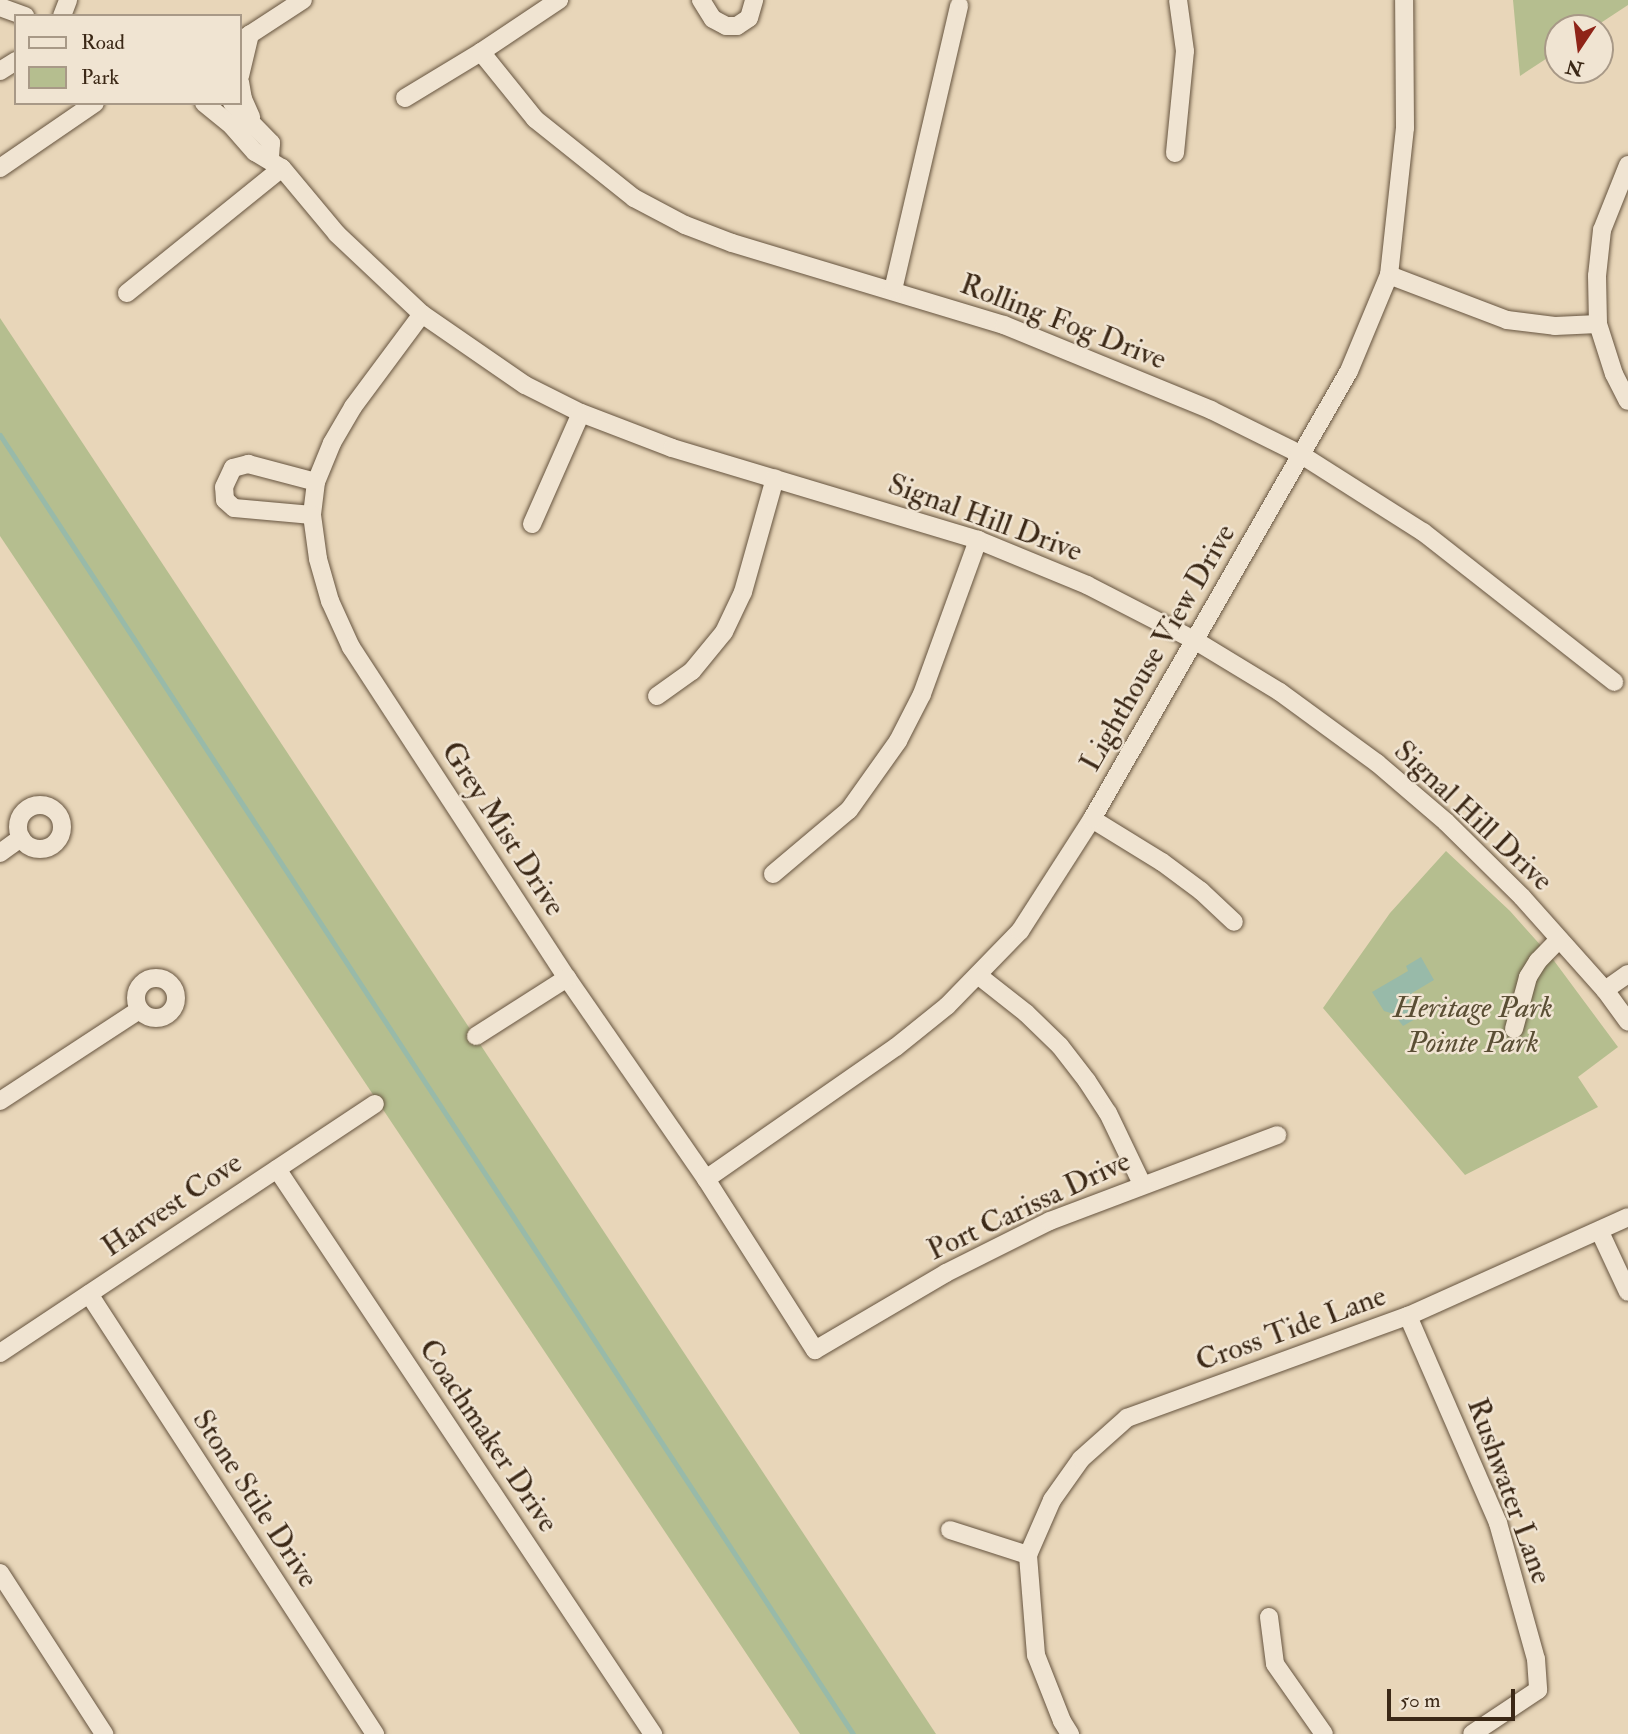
<!DOCTYPE html>
<html>
<head>
<meta charset="utf-8">
<style>
	body { margin:0 }
	#map { position:relative; width:1628px; height:1734px; overflow:hidden; background:#e8d6b9; font-family:"IM FELL Double Pica",serif }
	div>[style] { position:absolute }
	[style*='--x'] { left:calc(var(--x)*1px); top:calc(var(--y)*1px); width:calc(var(--w)*1px); rotate:calc(var(--a)*1deg) }
	.green>* { inset:0; background:#b5be8f }
	.water>* { inset:0; background:#98baa9 }
	.stream>* { height:5px; margin:-2.5px; padding:0 2.5px; transform-origin:2.5px; border-radius:2.5px; background:#98baa9 }
	.roads { filter:drop-shadow(0 0 2px #66543f) drop-shadow(0 0 2px #66543f) }
	.minor>* { height:18px; margin:-9px; padding:0 9px; transform-origin:9px; border-radius:9px; background:#f0e4d2 }
	.minor>.ring { margin:-9px; padding:0; box-sizing:content-box; background:none; border:18px solid #f0e4d2; border-radius:50% }
	span { translate:-50% -50%; white-space:nowrap; text-align:center; line-height:1.15; -webkit-text-stroke:5px #f0e4d2; paint-order:stroke }
	.street-label { font-size:30px; color:#3b2816 }
	.park-label { font-size:30px; color:#5a4e34; font-style:italic }
	.legend { position:absolute; left:14px; top:14px; width:228px; height:91px; box-sizing:border-box; background:#f0e4d2; border:2px solid #a89987; margin:0; padding:9px 12px; list-style:none; font-size:21px; color:#3b2816 }
	.legend li { display:flex; align-items:center; gap:14px; height:35px }
	.legend b { width:35px; border:2px solid #a89987 }
	.north { position:absolute; left:1544px; top:14px; width:70px; height:70px; box-sizing:border-box; background:#f0e4d2; border:2px solid #a89987; border-radius:50%; rotate:193deg; font-size:19px; font-weight:700; line-height:28px; text-align:center; color:#3b2816 }
	.north::after { content:''; display:block; margin:auto; width:24px; height:32px; background:#8f2418; clip-path:polygon(50% 0,100% 100%,50% 72%,0 100%) }
	.scale { position:absolute; left:1387px; top:1689px; width:128px; height:32px; box-sizing:border-box; border:4px solid #3b2816; border-top:0; padding-left:9px; font-size:21px; line-height:24px; white-space:nowrap; color:#3b2816; -webkit-text-stroke:5px #f0e4d2; paint-order:stroke }
</style>
</head>
<body>
<div id="map">
	<div class="green">
		<div style="clip-path:polygon(1513px 0,1628px 0,1628px 5px,1593px 28px,1558px 28px,1558px 51px,1520px 76px)"></div>
		<div style="clip-path:polygon(0 318px,936px 1734px,800px 1734px,0 536px)"></div>
		<div style="clip-path:polygon(1446px 851px,1510px 911px,1552px 958px,1618px 1047px,1578px 1077px,1598px 1107px,1465px 1175px,1323px 1008px,1390px 913px)"></div>
	</div>
	<div class="water">
		<div style="clip-path:polygon(1421px 957px,1434px 980px,1412px 993px,1408px 1005px,1417px 1018px,1403px 1026px,1394px 1014px,1384px 1011px,1372px 992px,1408px 971px,1406px 966px)"></div>
	</div>
	<div class="stream">
		<div style="--x:0;--y:435;--w:1554;--a:56.71"></div>
	</div>
	<div class="roads">
		<div class="minor">
			<div style="--x:701;--y:0;--w:22;--a:58"></div>
			<div style="--x:713;--y:19;--w:15;--a:28"></div>
			<div style="--x:726;--y:26;--w:11;--a:0"></div>
			<div style="--x:737;--y:26;--w:14;--a:-34"></div>
			<div style="--x:749;--y:18;--w:19;--a:-74"></div>
			<div style="--x:0;--y:7;--w:27;--a:20"></div>
			<div style="--x:62;--y:16;--w:17;--a:-69"></div>
			<div style="--x:240;--y:41;--w:75;--a:-33.1"></div>
			<div style="--x:481;--y:52;--w:86;--a:51.1"></div>
			<div style="--x:535;--y:119;--w:127;--a:38.6"></div>
			<div style="--x:634;--y:198;--w:58;--a:27.9"></div>
			<div style="--x:685;--y:225;--w:50;--a:21"></div>
			<div style="--x:732;--y:243;--w:284;--a:16.8"></div>
			<div style="--x:1004;--y:325;--w:224;--a:22.3"></div>
			<div style="--x:1211;--y:410;--w:99;--a:26.3"></div>
			<div style="--x:1300;--y:454;--w:146;--a:32.4"></div>
			<div style="--x:1423;--y:532;--w:243;--a:38.1"></div>
			<div style="--x:0;--y:71;--w:19;--a:-32"></div>
			<div style="--x:240;--y:76;--w:43;--a:-76.6"></div>
			<div style="--x:240;--y:82;--w:17;--a:80"></div>
			<div style="--x:243;--y:99;--w:20;--a:66"></div>
			<div style="--x:405;--y:98;--w:89;--a:-31.2"></div>
			<div style="--x:481;--y:52;--w:94;--a:-33.7"></div>
			<div style="--x:204;--y:103;--w:36;--a:39"></div>
			<div style="--x:232;--y:126;--w:35;--a:49"></div>
			<div style="--x:255;--y:152;--w:31;--a:31"></div>
			<div style="--x:282;--y:168;--w:86;--a:50.2"></div>
			<div style="--x:337;--y:234;--w:117;--a:43.3"></div>
			<div style="--x:422;--y:314;--w:125;--a:34.6"></div>
			<div style="--x:525;--y:385;--w:63;--a:26.6"></div>
			<div style="--x:581;--y:413;--w:97;--a:21"></div>
			<div style="--x:672;--y:448;--w:320;--a:16.7"></div>
			<div style="--x:978;--y:540;--w:118;--a:22.4"></div>
			<div style="--x:1087;--y:585;--w:123;--a:27.2"></div>
			<div style="--x:1196;--y:641;--w:98;--a:31.3"></div>
			<div style="--x:1280;--y:692;--w:120;--a:36.2"></div>
			<div style="--x:1377;--y:763;--w:91;--a:40.5"></div>
			<div style="--x:1446;--y:822;--w:107;--a:44.6"></div>
			<div style="--x:1522;--y:897;--w:125;--a:48.3"></div>
			<div style="--x:1605;--y:990;--w:39;--a:54"></div>
			<div style="--x:232;--y:103;--w:56;--a:45.7"></div>
			<div style="--x:271;--y:143;--w:16;--a:94"></div>
			<div style="--x:1175;--y:153;--w:102;--a:-84.4"></div>
			<div style="--x:1185;--y:51;--w:51;--a:-97.8"></div>
			<div style="--x:1628;--y:165;--w:70;--a:111.8"></div>
			<div style="--x:1602;--y:230;--w:46;--a:96.2"></div>
			<div style="--x:1597;--y:276;--w:48;--a:88.8"></div>
			<div style="--x:1598;--y:324;--w:52;--a:72.3"></div>
			<div style="--x:1614;--y:374;--w:30;--a:63"></div>
			<div style="--x:0;--y:168;--w:115;--a:-34.4"></div>
			<div style="--x:1389;--y:275;--w:126;--a:20.9"></div>
			<div style="--x:1507;--y:320;--w:48;--a:7.1"></div>
			<div style="--x:1555;--y:326;--w:43;--a:-2.7"></div>
			<div style="--x:893;--y:290;--w:292;--a:-76.9"></div>
			<div style="--x:127;--y:293;--w:199;--a:-38.9"></div>
			<div style="--x:422;--y:314;--w:116;--a:126.6"></div>
			<div style="--x:353;--y:407;--w:42;--a:120.3"></div>
			<div style="--x:332;--y:443;--w:42;--a:112.3"></div>
			<div style="--x:316;--y:482;--w:33;--a:97"></div>
			<div style="--x:312;--y:515;--w:44;--a:82.2"></div>
			<div style="--x:318;--y:559;--w:44;--a:74.1"></div>
			<div style="--x:330;--y:601;--w:51;--a:65.5"></div>
			<div style="--x:351;--y:647;--w:395;--a:56.9"></div>
			<div style="--x:567;--y:978;--w:244;--a:55.3"></div>
			<div style="--x:706;--y:1179;--w:203;--a:57.5"></div>
			<div style="--x:815;--y:1350;--w:152;--a:-30.4"></div>
			<div style="--x:946;--y:1273;--w:116;--a:-26.6"></div>
			<div style="--x:1050;--y:1221;--w:243;--a:-20.7"></div>
			<div style="--x:312;--y:515;--w:78;--a:-174.9"></div>
			<div style="--x:234;--y:508;--w:12;--a:-138"></div>
			<div style="--x:225;--y:500;--w:13;--a:-94"></div>
			<div style="--x:224;--y:487;--w:21;--a:-65"></div>
			<div style="--x:233;--y:468;--w:16;--a:-15"></div>
			<div style="--x:248;--y:464;--w:70;--a:14.8"></div>
			<div style="--x:532;--y:524;--w:121;--a:-66.2"></div>
			<div style="--x:657;--y:696;--w:43;--a:-35.5"></div>
			<div style="--x:692;--y:671;--w:50;--a:-50.6"></div>
			<div style="--x:724;--y:632;--w:44;--a:-64.6"></div>
			<div style="--x:743;--y:592;--w:118;--a:-74.3"></div>
			<div class="ring" style="left:18px;top:805px;width:26px;height:26px"></div>
			<div style="--x:1092;--y:819;--w:82;--a:31.6"></div>
			<div style="--x:1162;--y:862;--w:49;--a:36.6"></div>
			<div style="--x:1201;--y:891;--w:45;--a:43.2"></div>
			<div style="--x:0;--y:853;--w:26;--a:-36"></div>
			<div style="--x:773;--y:874;--w:99;--a:-40.1"></div>
			<div style="--x:849;--y:810;--w:85;--a:-54.6"></div>
			<div style="--x:898;--y:741;--w:53;--a:-62.9"></div>
			<div style="--x:922;--y:694;--w:164;--a:-70"></div>
			<div style="--x:979;--y:976;--w:60;--a:38.2"></div>
			<div style="--x:1026;--y:1013;--w:47;--a:44.1"></div>
			<div style="--x:1060;--y:1046;--w:44;--a:52.4"></div>
			<div style="--x:1087;--y:1081;--w:38;--a:57"></div>
			<div style="--x:1108;--y:1113;--w:79;--a:64.4"></div>
			<div class="ring" style="left:136px;top:978px;width:22px;height:22px"></div>
			<div style="--x:1605;--y:990;--w:28;--a:-35"></div>
			<div style="--x:1514;--y:1029;--w:54;--a:-74.9"></div>
			<div style="--x:1528;--y:977;--w:19;--a:-58"></div>
			<div style="--x:1538;--y:961;--w:30;--a:-46"></div>
			<div style="--x:476;--y:1036;--w:108;--a:-32.5"></div>
			<div style="--x:0;--y:1101;--w:166;--a:-33.2"></div>
			<div style="--x:277;--y:1169;--w:679;--a:56.36"></div>
			<div style="--x:706;--y:1179;--w:231;--a:-34.8"></div>
			<div style="--x:896;--y:1047;--w:65;--a:-38.8"></div>
			<div style="--x:947;--y:1006;--w:105;--a:-45.8"></div>
			<div style="--x:1020;--y:931;--w:133;--a:-57.3"></div>
			<div style="--x:1092;--y:819;--w:516;--a:-60.16"></div>
			<div style="--x:1349;--y:371;--w:104;--a:-67.4"></div>
			<div style="--x:1389;--y:275;--w:148;--a:-83.8"></div>
			<div style="--x:1405;--y:128;--w:128;--a:-90.4"></div>
			<div style="--x:1600;--y:1232;--w:66;--a:65"></div>
			<div style="--x:89;--y:1294;--w:525;--a:56.98"></div>
			<div style="--x:1408;--y:1316;--w:226;--a:66.5"></div>
			<div style="--x:1498;--y:1523;--w:141;--a:74.4"></div>
			<div style="--x:1536;--y:1659;--w:31;--a:86"></div>
			<div style="--x:1538;--y:1690;--w:79;--a:146.3"></div>
			<div style="--x:0;--y:1353;--w:450;--a:-33.6"></div>
			<div style="--x:950;--y:1530;--w:82;--a:17.8"></div>
			<div style="--x:0;--y:1573;--w:192;--a:57.1"></div>
			<div style="--x:1269;--y:1617;--w:47;--a:82.7"></div>
			<div style="--x:1275;--y:1664;--w:85;--a:55"></div>
			<div style="--x:1070;--y:1734;--w:15;--a:-122"></div>
			<div style="--x:1062;--y:1721;--w:71;--a:-111.5"></div>
			<div style="--x:1036;--y:1655;--w:100;--a:-94.6"></div>
			<div style="--x:1028;--y:1555;--w:60;--a:-66.4"></div>
			<div style="--x:1052;--y:1500;--w:50;--a:-54.7"></div>
			<div style="--x:1081;--y:1459;--w:62;--a:-41.7"></div>
			<div style="--x:1127;--y:1418;--w:299;--a:-20"></div>
			<div style="--x:1408;--y:1316;--w:241;--a:-24.2"></div>
		</div>
	</div>
	<div class="street-label">
		<span style="left:1063px;top:322px;rotate:21deg">Rolling Fog Drive</span>
		<span style="left:985px;top:518px;rotate:20deg">Signal Hill Drive</span>
		<span style="left:1158px;top:648px;rotate:-60deg">Lighthouse View Drive</span>
		<span style="left:1473px;top:816px;rotate:43deg">Signal Hill Drive</span>
		<span style="left:503px;top:829px;rotate:57deg">Grey Mist Drive</span>
		<span style="left:172px;top:1205px;rotate:-34deg">Harvest Cove</span>
		<span style="left:1029px;top:1206px;rotate:-25deg">Port Carissa Drive</span>
		<span style="left:1291px;top:1329px;rotate:-20deg">Cross Tide Lane</span>
		<span style="left:488px;top:1436px;rotate:56deg">Coachmaker Drive</span>
		<span style="left:1509px;top:1491px;rotate:70deg">Rushwater Lane</span>
		<span style="left:255px;top:1499px;rotate:57deg">Stone Stile Drive</span>
	</div>
	<div class="park-label">
		<span style="left:1473px;top:1025px">Heritage Park<br>Pointe Park</span>
	</div>
	<ul class="legend">
	<li><b style="height:9px;background:#f0e4d2"></b>Road</li>
	<li><b style="height:19px;background:#b5be8f"></b>Park</li>
	</ul>
	<div class="north">N</div>
	<div class="scale">50 m</div>
</div>
</body>
</html>
